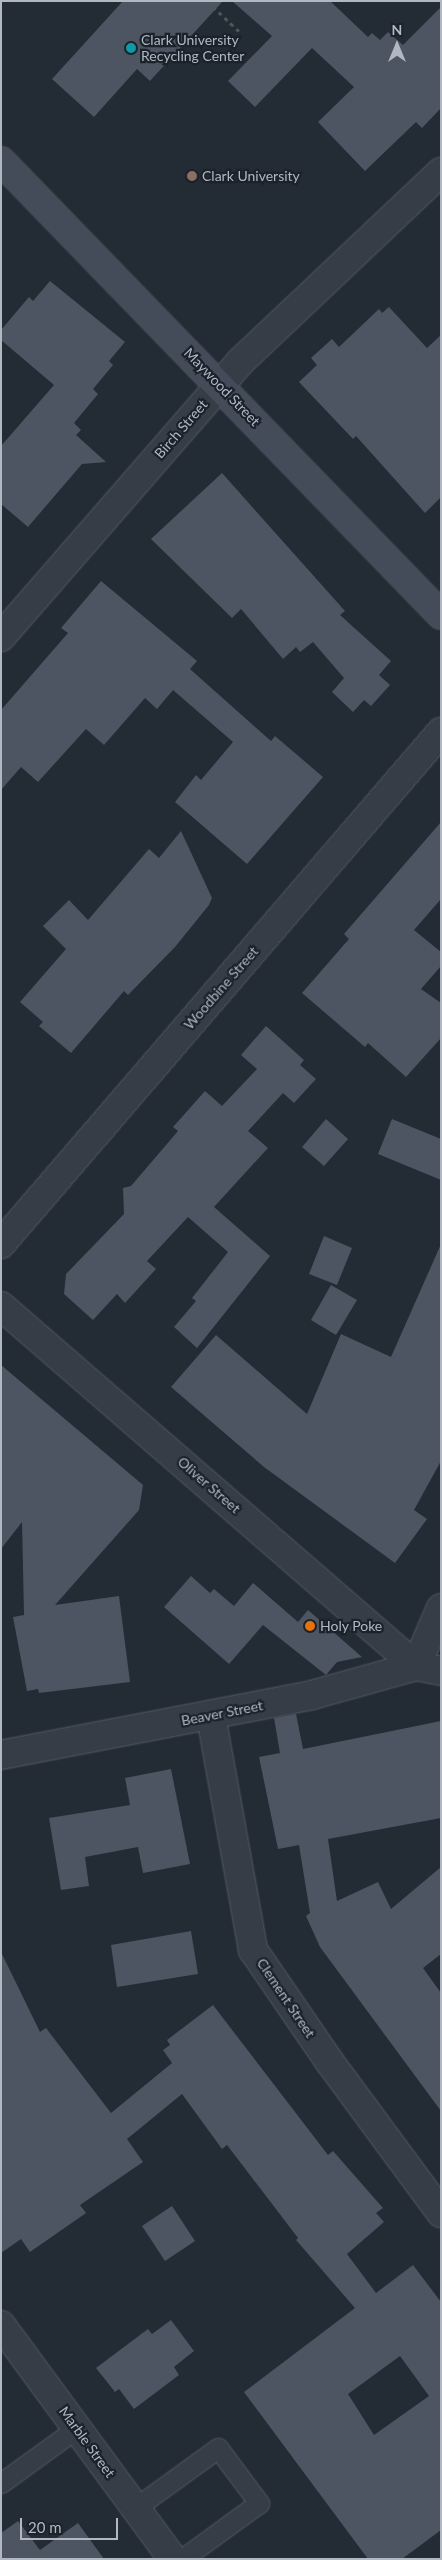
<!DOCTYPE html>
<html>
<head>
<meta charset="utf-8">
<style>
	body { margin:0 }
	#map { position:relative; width:442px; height:2560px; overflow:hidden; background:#232b35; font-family:Lato,sans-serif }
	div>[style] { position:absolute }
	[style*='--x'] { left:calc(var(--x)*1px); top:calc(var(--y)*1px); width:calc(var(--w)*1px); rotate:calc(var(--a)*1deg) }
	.building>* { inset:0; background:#4c5561 }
	.path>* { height:3px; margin-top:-1.5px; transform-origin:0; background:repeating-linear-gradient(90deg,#4a595a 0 4px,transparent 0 8px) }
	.roads { filter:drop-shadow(0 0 1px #545b64) drop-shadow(0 0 1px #545b64) }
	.lane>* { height:19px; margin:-9.5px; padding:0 9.5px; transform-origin:9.5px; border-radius:9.5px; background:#363d46 }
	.street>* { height:28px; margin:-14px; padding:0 14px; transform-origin:14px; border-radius:14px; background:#363d46 }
	.secondary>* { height:28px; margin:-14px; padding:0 14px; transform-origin:14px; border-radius:14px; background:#454c59 }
	.dots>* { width:14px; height:14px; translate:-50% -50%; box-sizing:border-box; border:2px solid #1c222b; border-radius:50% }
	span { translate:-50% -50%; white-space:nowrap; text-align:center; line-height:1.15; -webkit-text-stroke:4.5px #1c222b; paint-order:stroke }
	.poi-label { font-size:14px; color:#b1b8c2 }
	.left { translate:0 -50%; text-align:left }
	.street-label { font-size:14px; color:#b1b8c2 }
	.frame { position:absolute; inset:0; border:2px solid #b1b8c2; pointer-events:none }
	.north { position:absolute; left:372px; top:20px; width:50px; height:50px; -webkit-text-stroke:4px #1c222b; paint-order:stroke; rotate:0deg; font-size:14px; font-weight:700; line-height:20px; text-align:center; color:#b1b8c2 }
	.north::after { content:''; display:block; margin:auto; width:18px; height:22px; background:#b1b8c2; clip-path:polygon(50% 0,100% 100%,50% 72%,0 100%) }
	.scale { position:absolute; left:20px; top:2518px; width:98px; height:22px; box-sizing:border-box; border:2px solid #b1b8c2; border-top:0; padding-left:6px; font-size:15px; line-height:18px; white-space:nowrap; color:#b1b8c2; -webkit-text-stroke:4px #1c222b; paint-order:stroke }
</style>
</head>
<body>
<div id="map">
	<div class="building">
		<div style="clip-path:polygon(123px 1px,223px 1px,150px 81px,137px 69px,94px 117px,52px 79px)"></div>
		<div style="clip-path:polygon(232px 1px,330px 1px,368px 37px,372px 33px,380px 40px,388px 32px,403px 45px,441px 7px,441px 108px,422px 128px,416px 122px,365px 171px,318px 122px,354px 87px,312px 48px,255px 107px,228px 81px,272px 36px)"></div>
		<div style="clip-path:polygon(50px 281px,125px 342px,109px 361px,113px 365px,93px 389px,98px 394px,74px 423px,81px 430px,76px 435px,106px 462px,82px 464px,28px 527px,1px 504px,1px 446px,54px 385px,1px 340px,1px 330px,29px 297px,33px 301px)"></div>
		<div style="clip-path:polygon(389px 307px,427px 348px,441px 335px,441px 497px,425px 513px,356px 436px,353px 439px,299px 382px,317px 365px,311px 358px,332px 339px,339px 347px,379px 309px,382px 313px)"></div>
		<div style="clip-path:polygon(222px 473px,345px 611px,340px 615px,391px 661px,379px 675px,390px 685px,371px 706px,364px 700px,353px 712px,332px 692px,344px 678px,313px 642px,300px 652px,296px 647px,283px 659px,241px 609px,232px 618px,151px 539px)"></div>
		<div style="clip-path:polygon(101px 581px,197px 661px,190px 669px,271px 741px,275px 736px,323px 777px,247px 864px,175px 802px,196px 775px,201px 780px,233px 742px,173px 690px,157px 709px,145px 698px,104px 745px,86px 729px,38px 782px,21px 767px,1px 790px,1px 710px,68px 633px,61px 628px)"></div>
		<div style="clip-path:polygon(441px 822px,441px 899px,414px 930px,441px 952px,441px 966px,421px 989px,441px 1003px,441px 1038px,406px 1077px,368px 1043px,365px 1047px,302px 993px,349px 939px,344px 934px)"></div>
		<div style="clip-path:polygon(181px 831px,212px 898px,209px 905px,175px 947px,128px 995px,124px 991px,71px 1053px,39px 1026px,43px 1022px,20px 1002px,66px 949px,43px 926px,69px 900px,88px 920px,149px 849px,159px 858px)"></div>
		<div style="clip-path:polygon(266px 1026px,304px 1060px,300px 1065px,316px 1079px,294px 1103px,283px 1093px,248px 1131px,268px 1148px,214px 1207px,270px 1256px,197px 1348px,174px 1327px,196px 1301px,192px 1298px,228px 1252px,188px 1217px,147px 1261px,156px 1269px,125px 1303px,117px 1294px,93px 1320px,64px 1294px,66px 1274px,124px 1214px,123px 1188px,131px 1186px,178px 1131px,173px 1127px,205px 1091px,222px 1106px,257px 1069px,241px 1055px)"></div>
		<div style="clip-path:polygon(326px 1119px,348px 1139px,324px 1166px,302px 1147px)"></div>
		<div style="clip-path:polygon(392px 1119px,441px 1139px,441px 1180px,378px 1154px)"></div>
		<div style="clip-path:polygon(324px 1236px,352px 1248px,337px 1285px,309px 1274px)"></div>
		<div style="clip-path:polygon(441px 1244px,441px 1461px,414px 1510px,427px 1519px,395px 1563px,264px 1467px,171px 1387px,216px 1335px,307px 1414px,341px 1334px,391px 1357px)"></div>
		<div style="clip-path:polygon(331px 1285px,357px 1300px,336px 1335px,311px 1320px)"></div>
		<div style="clip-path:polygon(1px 1365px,143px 1485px,139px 1510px,55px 1605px,119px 1596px,130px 1682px,39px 1693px,38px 1689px,27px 1691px,13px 1617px,24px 1615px,22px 1522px,1px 1549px)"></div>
		<div style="clip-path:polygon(191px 1576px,210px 1593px,214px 1589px,234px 1606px,253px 1583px,298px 1622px,308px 1610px,362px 1657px,337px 1662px,326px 1675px,263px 1625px,229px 1664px,164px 1607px)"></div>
		<div style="clip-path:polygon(296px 1714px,303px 1749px,441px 1721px,441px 1818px,328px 1839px,337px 1901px,378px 1882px,391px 1909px,441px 1867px,441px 1954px,423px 1968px,441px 1993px,441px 2111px,320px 1947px,306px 1916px,310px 1913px,299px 1845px,278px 1849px,259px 1757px,280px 1753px,274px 1718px)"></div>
		<div style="clip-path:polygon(171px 1769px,190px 1864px,143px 1873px,138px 1847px,85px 1857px,89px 1886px,61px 1890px,49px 1818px,130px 1805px,125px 1778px)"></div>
		<div style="clip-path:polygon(191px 1931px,198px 1974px,117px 1987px,111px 1945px)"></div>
		<div style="clip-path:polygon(evenodd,1px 1952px,40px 2032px,46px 2028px,111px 2113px,172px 2063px,163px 2050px,170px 2045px,167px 2040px,213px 2005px,328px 2155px,333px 2151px,383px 2208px,376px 2213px,384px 2222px,347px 2254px,376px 2293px,413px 2265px,441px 2302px,441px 2530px,402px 2559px,368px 2559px,244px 2392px,355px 2308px,296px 2240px,298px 2238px,227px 2145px,222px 2149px,182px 2094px,127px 2139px,143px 2162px,80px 2205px,86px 2213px,30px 2252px,21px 2239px,1px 2253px,1px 1952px,400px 2356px,429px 2396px,374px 2435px,348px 2394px,400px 2356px)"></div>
		<div style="clip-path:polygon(172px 2206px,195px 2241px,165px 2261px,142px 2226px)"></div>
		<div style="clip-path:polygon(171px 2320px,194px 2351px,174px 2367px,179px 2375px,134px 2409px,119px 2389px,115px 2392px,96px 2368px,148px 2329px,152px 2334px)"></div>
		<div style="clip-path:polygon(18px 2521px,40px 2550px,78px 2523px,104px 2559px,1px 2559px,1px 2533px)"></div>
	</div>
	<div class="path">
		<div style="--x:207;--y:1;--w:47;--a:43.3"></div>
	</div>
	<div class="roads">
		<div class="lane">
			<div style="--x:1;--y:2483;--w:94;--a:-35.9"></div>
			<div style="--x:135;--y:2508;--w:102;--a:-35.9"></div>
			<div style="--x:218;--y:2448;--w:69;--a:53.3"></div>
			<div style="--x:259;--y:2503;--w:95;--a:144"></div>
		</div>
		<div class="street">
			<div style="--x:1;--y:637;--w:364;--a:-49"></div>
			<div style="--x:240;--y:362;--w:277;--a:-43.4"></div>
			<div style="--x:1;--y:1244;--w:675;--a:-49.33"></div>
			<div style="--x:1;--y:1306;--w:549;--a:40.94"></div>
			<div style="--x:416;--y:1666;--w:63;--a:-66.7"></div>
			<div style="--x:211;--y:1716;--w:238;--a:79.8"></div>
			<div style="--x:253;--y:1950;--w:135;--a:55.6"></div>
			<div style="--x:329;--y:2061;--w:189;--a:53.6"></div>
			<div style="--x:1;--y:1755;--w:317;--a:-10.9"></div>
			<div style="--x:312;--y:1695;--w:108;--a:-15.6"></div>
			<div style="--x:416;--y:1666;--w:25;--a:11"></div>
			<div style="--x:1;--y:2325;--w:290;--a:53.7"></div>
		</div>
		<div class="secondary">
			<div style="--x:1;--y:161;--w:632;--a:45.9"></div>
		</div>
	</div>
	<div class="dots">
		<div style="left:131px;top:48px;background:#0f9aa8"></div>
		<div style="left:192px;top:176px;background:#8d6e63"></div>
		<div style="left:310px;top:1626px;background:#e8710a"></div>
	</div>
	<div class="poi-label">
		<span class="left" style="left:141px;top:48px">Clark University<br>Recycling Center</span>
		<span class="left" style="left:202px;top:176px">Clark University</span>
		<span class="left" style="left:320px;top:1626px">Holy Poke</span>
	</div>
	<div class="street-label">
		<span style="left:222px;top:387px;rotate:46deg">Maywood Street</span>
		<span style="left:181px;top:429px;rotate:-49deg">Birch Street</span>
		<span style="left:221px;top:988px;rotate:-49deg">Woodbine Street</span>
		<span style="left:209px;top:1485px;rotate:41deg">Oliver Street</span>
		<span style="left:222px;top:1713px;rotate:-11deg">Beaver Street</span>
		<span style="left:286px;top:1998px;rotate:56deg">Clement Street</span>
		<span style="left:87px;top:2442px;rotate:54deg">Marble Street</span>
	</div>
	<div class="frame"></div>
	<div class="north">N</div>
	<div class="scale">20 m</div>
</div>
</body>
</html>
